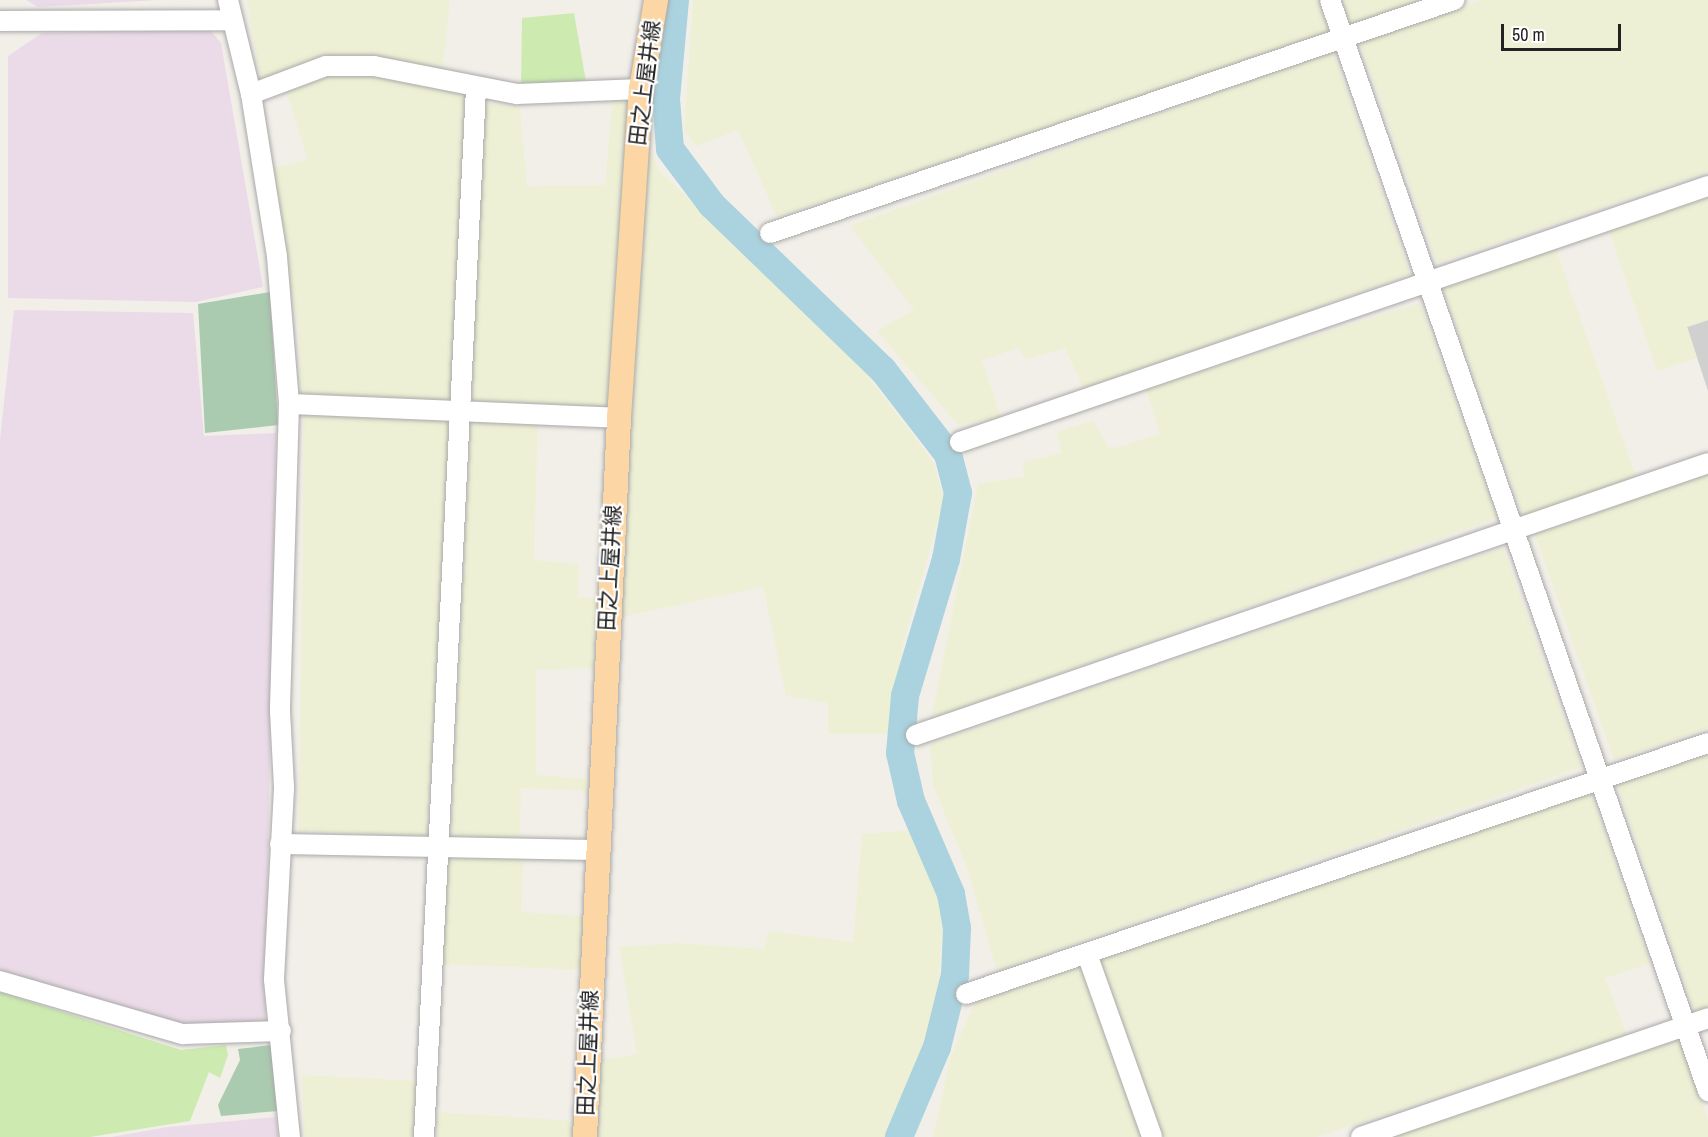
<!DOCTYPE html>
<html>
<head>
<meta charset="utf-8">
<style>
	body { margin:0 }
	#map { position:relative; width:1708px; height:1137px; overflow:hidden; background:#f2efe9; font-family:"Archivo Narrow","Noto Sans JP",sans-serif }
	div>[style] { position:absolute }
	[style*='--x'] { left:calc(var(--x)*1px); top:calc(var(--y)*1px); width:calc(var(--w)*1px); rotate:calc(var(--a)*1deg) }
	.industrial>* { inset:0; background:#ebdbe8 }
	.religious>* { inset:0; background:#d0d0d0 }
	.farmland>* { inset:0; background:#eef0d5 }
	.grass>* { inset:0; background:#cdebb0 }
	.cemetery>* { inset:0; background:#aacbaf }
	.river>* { height:28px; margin:-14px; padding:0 14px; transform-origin:14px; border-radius:14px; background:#aad3df }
	.roads { filter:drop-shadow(0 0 2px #a9a9a9) drop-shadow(0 0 2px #a9a9a9) }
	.minor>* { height:20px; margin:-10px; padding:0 10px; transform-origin:10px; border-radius:10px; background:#fff }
	.major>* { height:24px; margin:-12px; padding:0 12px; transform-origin:12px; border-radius:12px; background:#fcd6a4 }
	span { translate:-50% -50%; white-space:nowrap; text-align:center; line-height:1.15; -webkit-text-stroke:4.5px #fff; paint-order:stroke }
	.street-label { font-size:21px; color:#222 }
	.scale { position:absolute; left:1501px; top:24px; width:120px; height:27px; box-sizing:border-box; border:3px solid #222; border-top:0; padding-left:8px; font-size:18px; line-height:21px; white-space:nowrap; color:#222; -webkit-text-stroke:4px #fff; paint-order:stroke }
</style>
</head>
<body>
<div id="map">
	<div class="industrial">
		<div style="clip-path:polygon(26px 0,158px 0,38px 7px)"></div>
		<div style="clip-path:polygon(209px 29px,221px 43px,263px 287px,196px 302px,8px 298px,8px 56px,42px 33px)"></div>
		<div style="clip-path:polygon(14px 310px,193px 313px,204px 436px,276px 433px,265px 1023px,182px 1026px,0 972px,0 440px)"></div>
		<div style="clip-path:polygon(276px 1117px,278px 1137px,111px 1137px,168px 1127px)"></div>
	</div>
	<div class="religious">
		<div style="clip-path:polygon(1708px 320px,1708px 391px,1687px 327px)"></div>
	</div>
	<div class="farmland">
		<div style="clip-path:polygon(247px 0,450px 0,442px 75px,369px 59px,261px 83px)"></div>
		<div style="clip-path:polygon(693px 0,1318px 0,1330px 34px,777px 217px,738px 130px,697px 146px,684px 131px)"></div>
		<div style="clip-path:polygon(1341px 0,1423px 0,1350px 26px)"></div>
		<div style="clip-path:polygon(1481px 0,1708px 0,1708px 172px,1437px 263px,1360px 42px)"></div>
		<div style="clip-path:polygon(1333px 51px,1410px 274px,1084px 390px,1065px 348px,1025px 360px,1019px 348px,982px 360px,1001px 417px,958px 425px,877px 331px,914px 310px,850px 226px)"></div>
		<div style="clip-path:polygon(325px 74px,387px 77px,468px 92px,452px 402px,301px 393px,299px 334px,271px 168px,308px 160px,284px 84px)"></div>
		<div style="clip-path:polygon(613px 95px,629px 98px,611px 407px,472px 406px,480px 102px,520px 107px,527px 186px,605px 185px)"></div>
		<div style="clip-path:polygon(641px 153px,653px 154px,659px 171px,836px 334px,934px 463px,944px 499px,903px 645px,889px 734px,828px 734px,828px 703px,786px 696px,763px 587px,611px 619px)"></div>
		<div style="clip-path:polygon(1708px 197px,1708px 320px,1687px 327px,1697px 358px,1657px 371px,1609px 231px)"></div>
		<div style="clip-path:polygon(1556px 249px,1636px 477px,1524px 517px,1443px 288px)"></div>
		<div style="clip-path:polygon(1420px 303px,1497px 518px,931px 719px,978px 484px,1025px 476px,1022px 462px,1062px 453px,1057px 432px,1093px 421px,1110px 449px,1160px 434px,1146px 389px)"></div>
		<div style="clip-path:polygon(304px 409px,452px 418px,427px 836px,299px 831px)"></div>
		<div style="clip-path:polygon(471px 418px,538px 419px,534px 560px,579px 564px,578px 597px,597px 599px,594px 668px,536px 670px,536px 775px,589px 779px,588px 791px,521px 788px,520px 841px,451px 836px)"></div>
		<div style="clip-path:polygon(1708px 473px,1708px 728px,1614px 760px,1535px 535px)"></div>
		<div style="clip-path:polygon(1503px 548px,1581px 767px,997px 971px,967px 868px,933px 785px,930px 744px)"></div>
		<div style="clip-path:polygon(1708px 752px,1708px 1008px,1695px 1013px,1617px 784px)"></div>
		<div style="clip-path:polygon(1590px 790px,1650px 963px,1605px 978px,1627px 1036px,1316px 1137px,1163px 1137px,1098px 961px)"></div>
		<div style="clip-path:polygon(914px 830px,944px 894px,938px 999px,891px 1137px,592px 1137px,595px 1061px,637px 1054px,619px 947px,675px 943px,764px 949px,769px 931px,853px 942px,862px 834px)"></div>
		<div style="clip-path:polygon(446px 854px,524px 856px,521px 912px,583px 916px,582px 970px,442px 964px)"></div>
		<div style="clip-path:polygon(1082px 965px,1144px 1137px,933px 1137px,951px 1056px,975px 1003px)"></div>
		<div style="clip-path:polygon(1669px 1038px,1682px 1042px,1708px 1120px,1708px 1137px,1382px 1137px)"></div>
		<div style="clip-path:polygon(301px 1075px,422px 1081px,418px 1137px,305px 1137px)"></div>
		<div style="clip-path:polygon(439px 1112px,575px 1121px,574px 1137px,437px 1137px)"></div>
	</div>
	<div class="grass">
		<div style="clip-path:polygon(574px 13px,587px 87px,521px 89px,522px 18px)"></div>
		<div style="clip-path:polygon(0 992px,181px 1050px,226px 1045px,228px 1055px,220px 1078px,209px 1072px,190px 1121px,90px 1137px,0 1137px)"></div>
	</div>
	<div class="cemetery">
		<div style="clip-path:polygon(270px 292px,278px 425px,205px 433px,198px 304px)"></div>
		<div style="clip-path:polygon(272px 1045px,278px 1111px,221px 1116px,218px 1105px,240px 1060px,238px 1049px)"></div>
	</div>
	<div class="river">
		<div style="--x:675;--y:0;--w:99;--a:95.2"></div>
		<div style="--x:666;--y:99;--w:50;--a:85.4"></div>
		<div style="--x:670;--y:149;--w:70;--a:53.1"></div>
		<div style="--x:712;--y:205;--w:238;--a:44"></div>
		<div style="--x:883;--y:370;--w:106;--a:52.3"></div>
		<div style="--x:948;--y:454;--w:40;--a:75.6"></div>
		<div style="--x:958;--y:493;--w:67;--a:100.3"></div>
		<div style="--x:946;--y:559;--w:143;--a:106.7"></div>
		<div style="--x:905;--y:696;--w:57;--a:95"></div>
		<div style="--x:900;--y:753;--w:49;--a:77.1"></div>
		<div style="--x:911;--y:801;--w:101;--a:66.7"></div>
		<div style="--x:951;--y:894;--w:35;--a:80"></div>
		<div style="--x:957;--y:928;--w:47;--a:92.4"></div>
		<div style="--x:955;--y:975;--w:74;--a:104"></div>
		<div style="--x:937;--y:1047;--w:98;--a:112.9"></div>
	</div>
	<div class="roads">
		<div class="minor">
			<div style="--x:228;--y:0;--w:97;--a:76.3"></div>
			<div style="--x:251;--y:94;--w:165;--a:80.9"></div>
			<div style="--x:277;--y:257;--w:147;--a:85.3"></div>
			<div style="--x:289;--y:404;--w:307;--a:91.7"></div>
			<div style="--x:280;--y:711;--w:77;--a:87"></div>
			<div style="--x:284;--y:788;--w:192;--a:93"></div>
			<div style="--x:274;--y:980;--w:158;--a:84.2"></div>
			<div style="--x:1330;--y:0;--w:1155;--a:70.89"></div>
			<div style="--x:0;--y:21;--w:232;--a:-0.2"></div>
			<div style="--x:251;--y:94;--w:80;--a:-20.5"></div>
			<div style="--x:326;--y:66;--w:48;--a:0"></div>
			<div style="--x:374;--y:66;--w:146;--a:11.1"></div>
			<div style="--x:517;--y:94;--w:124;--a:-2.3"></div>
			<div style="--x:770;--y:233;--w:723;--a:-18.81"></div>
			<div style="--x:289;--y:404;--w:330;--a:2.4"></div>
			<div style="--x:960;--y:442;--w:791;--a:-18.89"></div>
			<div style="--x:916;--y:735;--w:837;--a:-18.95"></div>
			<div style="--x:280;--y:844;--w:317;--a:1.1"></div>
			<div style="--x:1087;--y:954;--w:194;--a:70.4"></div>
			<div style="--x:0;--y:981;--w:191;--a:16.2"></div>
			<div style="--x:183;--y:1034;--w:98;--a:-1.8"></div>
			<div style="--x:966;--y:994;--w:783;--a:-18.69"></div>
			<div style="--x:424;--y:1137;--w:1049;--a:-87.16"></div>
			<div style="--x:1361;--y:1137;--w:367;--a:-18.9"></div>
		</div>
		<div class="major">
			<div style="--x:585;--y:1137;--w:720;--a:-87.29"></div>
			<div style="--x:619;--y:418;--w:330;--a:-86.2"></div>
			<div style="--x:641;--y:89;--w:90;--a:-80.4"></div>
		</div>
	</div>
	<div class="street-label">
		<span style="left:645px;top:83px;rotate:-83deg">田之上屋井線</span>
		<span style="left:610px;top:568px;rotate:-87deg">田之上屋井線</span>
		<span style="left:588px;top:1053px;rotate:-88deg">田之上屋井線</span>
	</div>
	<div class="scale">50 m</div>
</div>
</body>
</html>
